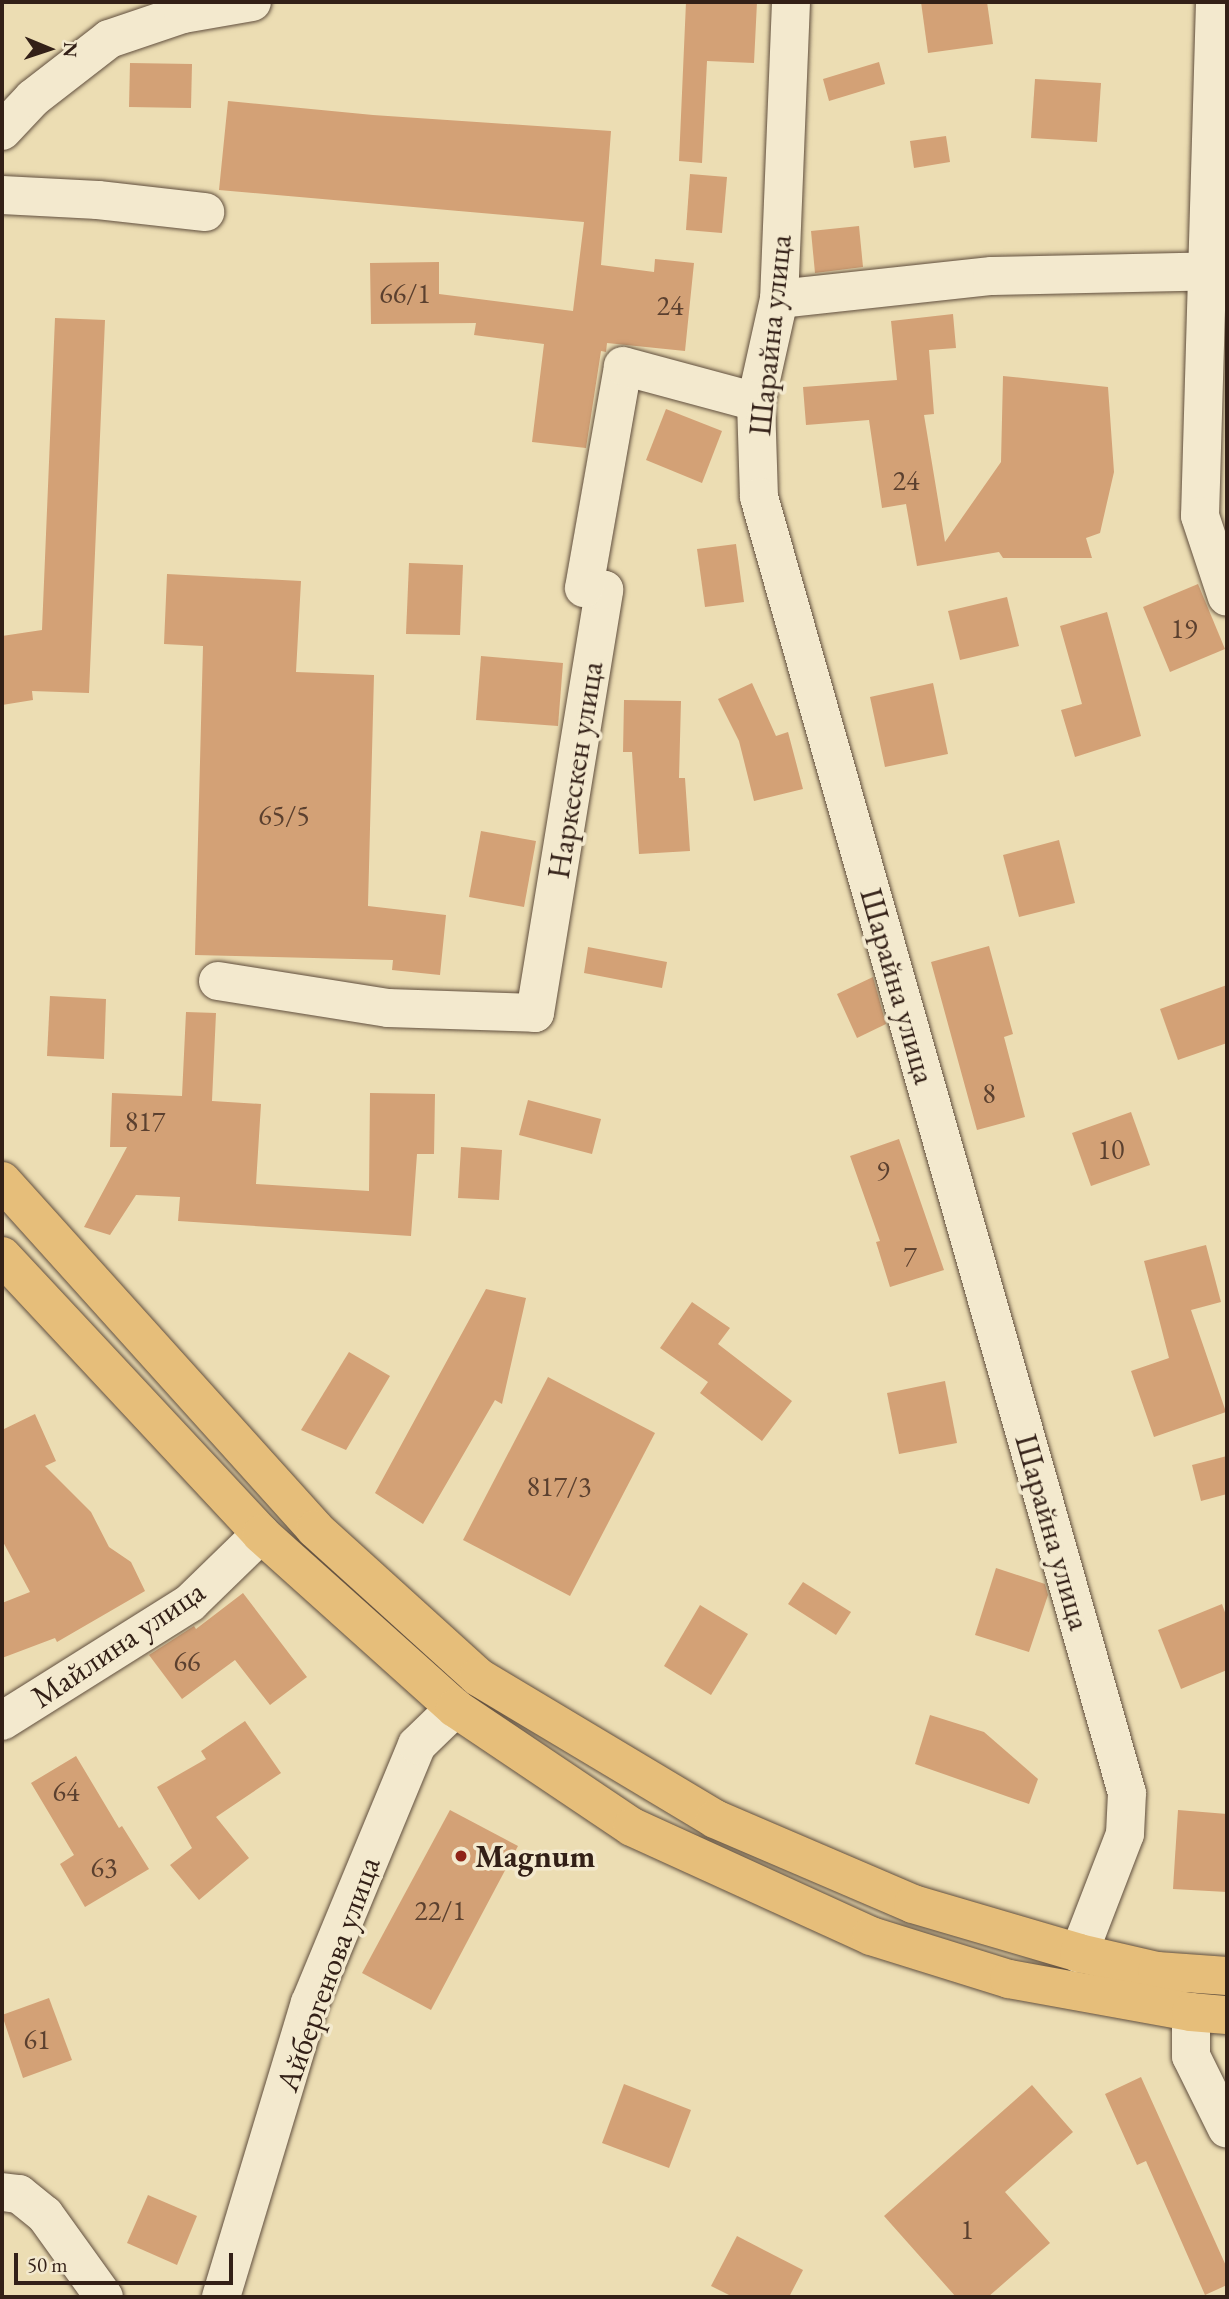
<!DOCTYPE html>
<html>
<head>
<meta charset="utf-8">
<style>
	body { margin:0 }
	#map { position:relative; width:1229px; height:2299px; overflow:hidden; background:#ecddb3; font-family:"EB Garamond",serif }
	div>[style] { position:absolute }
	[style*='--x'] { left:calc(var(--x)*1px); top:calc(var(--y)*1px); width:calc(var(--w)*1px); rotate:calc(var(--a)*1deg) }
	.building>* { inset:0; background:#d3a176 }
	.roads { filter:drop-shadow(0 0 2px #614f3e) drop-shadow(0 0 2px #614f3e) }
	.minor>* { height:38px; margin:-19px; padding:0 19px; transform-origin:19px; border-radius:19px; background:#f3e9ce }
	.highway>* { height:38px; margin:-19px; padding:0 19px; transform-origin:19px; border-radius:19px; background:#e6be7a }
	.dots>* { width:19px; height:19px; translate:-50% -50%; box-sizing:border-box; border:4px solid #f3e9ce; border-radius:50% }
	span { translate:-50% -50%; white-space:nowrap; text-align:center; line-height:1.15; -webkit-text-stroke:7px #f3e9ce; paint-order:stroke }
	.number-label { font-size:28px; color:#5b402f }
	.number-label span { -webkit-text-stroke-width:0 }
	.street-label { font-size:32px; color:#332017 }
	.poi-label { font-size:32px; color:#332017; font-weight:700 }
	.left { translate:0 -50%; text-align:left }
	.frame { position:absolute; inset:0; border:4px solid #332017; pointer-events:none }
	.north { position:absolute; left:14px; top:14px; width:70px; height:70px; -webkit-text-stroke:5px #f3e9ce; paint-order:stroke; rotate:92deg; font-size:19px; font-weight:700; line-height:28px; text-align:center; color:#332017 }
	.north::after { content:''; display:block; margin:auto; width:24px; height:32px; background:#332017; clip-path:polygon(50% 0,100% 100%,50% 72%,0 100%) }
	.scale { position:absolute; left:14px; top:2253px; width:219px; height:32px; box-sizing:border-box; border:4px solid #332017; border-top:0; padding-left:9px; font-size:21px; line-height:24px; white-space:nowrap; color:#332017; -webkit-text-stroke:5px #f3e9ce; paint-order:stroke }
</style>
</head>
<body>
<div id="map">
	<div class="building">
		<div style="clip-path:polygon(686px 2px,757px 2px,754px 63px,707px 61px,702px 163px,679px 161px)"></div>
		<div style="clip-path:polygon(921px 2px,987px 2px,993px 44px,928px 53px)"></div>
		<div style="clip-path:polygon(879px 62px,885px 84px,829px 101px,823px 79px)"></div>
		<div style="clip-path:polygon(130px 63px,192px 64px,191px 108px,129px 107px)"></div>
		<div style="clip-path:polygon(1035px 79px,1101px 83px,1097px 142px,1031px 138px)"></div>
		<div style="clip-path:polygon(228px 101px,373px 115px,611px 131px,601px 265px,654px 272px,655px 259px,694px 263px,685px 351px,607px 343px,606px 352px,601px 351px,586px 448px,532px 442px,544px 344px,474px 335px,476px 323px,371px 324px,370px 263px,439px 262px,439px 294px,573px 311px,584px 222px,219px 190px)"></div>
		<div style="clip-path:polygon(946px 136px,950px 162px,914px 168px,910px 141px)"></div>
		<div style="clip-path:polygon(690px 174px,727px 177px,722px 233px,686px 230px)"></div>
		<div style="clip-path:polygon(859px 226px,863px 267px,815px 273px,811px 231px)"></div>
		<div style="clip-path:polygon(953px 314px,956px 348px,929px 350px,934px 414px,924px 415px,945px 542px,1001px 462px,1003px 376px,1108px 387px,1114px 472px,1100px 533px,1086px 538px,1092px 558px,1003px 558px,999px 552px,917px 566px,906px 504px,882px 508px,869px 420px,806px 425px,803px 387px,897px 380px,891px 321px)"></div>
		<div style="clip-path:polygon(55px 318px,105px 320px,89px 693px,32px 691px,33px 700px,2px 705px,2px 636px,42px 630px)"></div>
		<div style="clip-path:polygon(666px 409px,722px 431px,702px 483px,646px 460px)"></div>
		<div style="clip-path:polygon(736px 544px,744px 602px,705px 607px,697px 549px)"></div>
		<div style="clip-path:polygon(409px 563px,463px 565px,460px 635px,406px 634px)"></div>
		<div style="clip-path:polygon(167px 574px,301px 581px,296px 672px,374px 675px,368px 906px,446px 915px,440px 975px,392px 970px,393px 960px,195px 955px,203px 646px,164px 644px)"></div>
		<div style="clip-path:polygon(1198px 584px,1225px 649px,1170px 672px,1143px 607px)"></div>
		<div style="clip-path:polygon(1007px 597px,1019px 646px,960px 660px,948px 611px)"></div>
		<div style="clip-path:polygon(1107px 612px,1141px 736px,1075px 757px,1061px 710px,1082px 704px,1060px 626px)"></div>
		<div style="clip-path:polygon(481px 656px,563px 663px,558px 726px,476px 720px)"></div>
		<div style="clip-path:polygon(752px 683px,776px 736px,788px 732px,803px 789px,754px 801px,739px 741px,718px 699px)"></div>
		<div style="clip-path:polygon(933px 683px,948px 754px,885px 767px,870px 697px)"></div>
		<div style="clip-path:polygon(624px 700px,681px 701px,679px 778px,685px 778px,690px 851px,639px 854px,632px 752px,623px 752px)"></div>
		<div style="clip-path:polygon(481px 831px,536px 841px,524px 907px,469px 897px)"></div>
		<div style="clip-path:polygon(1059px 840px,1075px 903px,1019px 917px,1003px 855px)"></div>
		<div style="clip-path:polygon(989px 946px,1013px 1034px,1004px 1037px,1025px 1117px,977px 1130px,931px 962px)"></div>
		<div style="clip-path:polygon(588px 947px,667px 962px,662px 988px,584px 973px)"></div>
		<div style="clip-path:polygon(873px 977px,886px 1024px,857px 1038px,837px 994px)"></div>
		<div style="clip-path:polygon(1227px 985px,1227px 1043px,1178px 1060px,1160px 1009px)"></div>
		<div style="clip-path:polygon(50px 996px,106px 999px,104px 1059px,47px 1056px)"></div>
		<div style="clip-path:polygon(186px 1012px,216px 1013px,212px 1101px,261px 1104px,256px 1184px,369px 1191px,370px 1093px,435px 1094px,434px 1154px,417px 1154px,411px 1236px,178px 1221px,180px 1197px,136px 1195px,110px 1235px,84px 1227px,127px 1147px,110px 1147px,112px 1093px,182px 1096px)"></div>
		<div style="clip-path:polygon(528px 1100px,601px 1119px,592px 1154px,519px 1135px)"></div>
		<div style="clip-path:polygon(1131px 1112px,1150px 1165px,1091px 1186px,1072px 1133px)"></div>
		<div style="clip-path:polygon(899px 1139px,944px 1270px,890px 1287px,876px 1242px,880px 1241px,850px 1156px)"></div>
		<div style="clip-path:polygon(461px 1147px,502px 1150px,499px 1200px,458px 1198px)"></div>
		<div style="clip-path:polygon(1206px 1245px,1221px 1302px,1191px 1310px,1226px 1412px,1154px 1437px,1131px 1371px,1169px 1358px,1144px 1261px)"></div>
		<div style="clip-path:polygon(486px 1289px,526px 1298px,502px 1404px,495px 1400px,423px 1524px,375px 1493px)"></div>
		<div style="clip-path:polygon(692px 1302px,730px 1328px,718px 1344px,792px 1401px,762px 1441px,700px 1393px,708px 1382px,660px 1348px)"></div>
		<div style="clip-path:polygon(349px 1352px,390px 1376px,346px 1450px,301px 1430px)"></div>
		<div style="clip-path:polygon(548px 1377px,655px 1433px,570px 1596px,463px 1540px)"></div>
		<div style="clip-path:polygon(945px 1381px,957px 1443px,899px 1454px,887px 1393px)"></div>
		<div style="clip-path:polygon(35px 1414px,56px 1461px,45px 1466px,91px 1512px,109px 1547px,131px 1562px,145px 1591px,57px 1642px,55px 1638px,2px 1658px,2px 1603px,30px 1592px,2px 1540px,2px 1430px)"></div>
		<div style="clip-path:polygon(1227px 1456px,1227px 1494px,1201px 1501px,1192px 1465px)"></div>
		<div style="clip-path:polygon(996px 1568px,1045px 1584px,1048px 1595px,1029px 1652px,975px 1635px)"></div>
		<div style="clip-path:polygon(803px 1582px,851px 1612px,836px 1635px,788px 1604px)"></div>
		<div style="clip-path:polygon(243px 1593px,307px 1677px,270px 1705px,235px 1660px,182px 1699px,149px 1655px,194px 1626px,196px 1629px)"></div>
		<div style="clip-path:polygon(1222px 1604px,1227px 1618px,1227px 1670px,1181px 1689px,1158px 1630px)"></div>
		<div style="clip-path:polygon(700px 1605px,748px 1634px,711px 1695px,664px 1666px)"></div>
		<div style="clip-path:polygon(930px 1715px,984px 1732px,1038px 1779px,1029px 1804px,915px 1764px)"></div>
		<div style="clip-path:polygon(245px 1721px,281px 1773px,216px 1817px,249px 1858px,199px 1900px,170px 1865px,192px 1848px,157px 1787px,206px 1759px,201px 1751px)"></div>
		<div style="clip-path:polygon(76px 1756px,119px 1828px,122px 1826px,149px 1869px,85px 1907px,60px 1864px,74px 1855px,31px 1783px)"></div>
		<div style="clip-path:polygon(450px 1810px,518px 1846px,431px 2010px,362px 1973px)"></div>
		<div style="clip-path:polygon(1178px 1810px,1227px 1814px,1227px 1892px,1173px 1889px)"></div>
		<div style="clip-path:polygon(49px 1998px,72px 2060px,23px 2078px,2px 2015px)"></div>
		<div style="clip-path:polygon(1141px 2077px,1227px 2268px,1227px 2285px,1205px 2295px,1146px 2161px,1137px 2165px,1105px 2094px)"></div>
		<div style="clip-path:polygon(624px 2084px,691px 2110px,669px 2168px,602px 2143px)"></div>
		<div style="clip-path:polygon(1032px 2085px,1073px 2132px,1005px 2192px,1050px 2243px,988px 2297px,956px 2297px,884px 2216px)"></div>
		<div style="clip-path:polygon(148px 2195px,197px 2216px,177px 2265px,127px 2243px)"></div>
		<div style="clip-path:polygon(737px 2236px,803px 2270px,789px 2297px,733px 2297px,711px 2286px)"></div>
	</div>
	<div class="roads">
		<div class="minor">
			<div style="--x:791;--y:2;--w:297;--a:92.3"></div>
			<div style="--x:779;--y:299;--w:106;--a:102.6"></div>
			<div style="--x:756;--y:402;--w:95;--a:88.2"></div>
			<div style="--x:759;--y:497;--w:1347;--a:74.15"></div>
			<div style="--x:1127;--y:1793;--w:41;--a:92.8"></div>
			<div style="--x:1125;--y:1834;--w:128;--a:111.1"></div>
			<div style="--x:1215;--y:2;--w:514;--a:91.67"></div>
			<div style="--x:1200;--y:516;--w:85;--a:71.6"></div>
			<div style="--x:2;--y:131;--w:45;--a:-46.8"></div>
			<div style="--x:33;--y:98;--w:96;--a:-37.8"></div>
			<div style="--x:109;--y:39;--w:78;--a:-18.7"></div>
			<div style="--x:183;--y:14;--w:70;--a:-9.9"></div>
			<div style="--x:2;--y:195;--w:96;--a:3"></div>
			<div style="--x:98;--y:200;--w:108;--a:6.4"></div>
			<div style="--x:779;--y:299;--w:214;--a:-6.2"></div>
			<div style="--x:992;--y:276;--w:235;--a:-1.2"></div>
			<div style="--x:218;--y:981;--w:172;--a:9"></div>
			<div style="--x:388;--y:1008;--w:147;--a:1.9"></div>
			<div style="--x:535;--y:1013;--w:429;--a:-80.7"></div>
			<div style="--x:604;--y:590;--w:20;--a:-174"></div>
			<div style="--x:584;--y:588;--w:225;--a:-80"></div>
			<div style="--x:623;--y:366;--w:138;--a:15.1"></div>
			<div style="--x:2;--y:1721;--w:222;--a:-32.1"></div>
			<div style="--x:190;--y:1603;--w:99;--a:-44.2"></div>
			<div style="--x:1191;--y:2012;--w:44;--a:90"></div>
			<div style="--x:1191;--y:2056;--w:81;--a:63.7"></div>
			<div style="--x:2;--y:2192;--w:17;--a:7"></div>
			<div style="--x:19;--y:2194;--w:33;--a:39"></div>
			<div style="--x:45;--y:2215;--w:101;--a:54.3"></div>
			<div style="--x:221;--y:2297;--w:307;--a:-73.2"></div>
			<div style="--x:310;--y:2003;--w:279;--a:-67.5"></div>
			<div style="--x:417;--y:1745;--w:53;--a:-44.2"></div>
		</div>
		<div class="highway">
			<div style="--x:2;--y:1181;--w:468;--a:48"></div>
			<div style="--x:315;--y:1529;--w:220;--a:42.2"></div>
			<div style="--x:478;--y:1677;--w:276;--a:30.9"></div>
			<div style="--x:715;--y:1819;--w:215;--a:23.2"></div>
			<div style="--x:913;--y:1904;--w:173;--a:16.4"></div>
			<div style="--x:1079;--y:1953;--w:80;--a:13"></div>
			<div style="--x:1157;--y:1971;--w:70;--a:4.1"></div>
			<div style="--x:2;--y:1256;--w:380;--a:47"></div>
			<div style="--x:261;--y:1534;--w:261;--a:41.9"></div>
			<div style="--x:455;--y:1708;--w:213;--a:33.9"></div>
			<div style="--x:632;--y:1827;--w:263;--a:24.5"></div>
			<div style="--x:871;--y:1936;--w:145;--a:17.3"></div>
			<div style="--x:1009;--y:1979;--w:185;--a:10.3"></div>
			<div style="--x:1191;--y:2012;--w:36;--a:5"></div>
		</div>
	</div>
	<div class="dots">
		<div style="left:461px;top:1856px;background:#8f2418"></div>
	</div>
	<div class="number-label">
		<span style="left:405px;top:293px">66/1</span>
		<span style="left:670px;top:305px">24</span>
		<span style="left:906px;top:480px">24</span>
		<span style="left:1184px;top:628px">19</span>
		<span style="left:284px;top:815px">65/5</span>
		<span style="left:989px;top:1093px">8</span>
		<span style="left:145px;top:1121px">817</span>
		<span style="left:1111px;top:1149px">10</span>
		<span style="left:883px;top:1170px">9</span>
		<span style="left:910px;top:1256px">7</span>
		<span style="left:559px;top:1486px">817/3</span>
		<span style="left:187px;top:1661px">66</span>
		<span style="left:66px;top:1791px">64</span>
		<span style="left:104px;top:1867px">63</span>
		<span style="left:440px;top:1910px">22/1</span>
		<span style="left:37px;top:2039px">61</span>
		<span style="left:967px;top:2229px">1</span>
	</div>
	<div class="street-label">
		<span style="left:770px;top:335px;rotate:-84deg">Шарайна улица</span>
		<span style="left:575px;top:770px;rotate:-81deg">Наркескен улица</span>
		<span style="left:898px;top:986px;rotate:74deg">Шарайна улица</span>
		<span style="left:1053px;top:1532px;rotate:74deg">Шарайна улица</span>
		<span style="left:118px;top:1644px;rotate:-34deg">Майлина улица</span>
		<span style="left:328px;top:1974px;rotate:-70deg">Айбергенова улица</span>
	</div>
	<div class="poi-label">
		<span class="left" style="left:475px;top:1856px">Magnum</span>
	</div>
	<div class="frame"></div>
	<div class="north">N</div>
	<div class="scale">50 m</div>
</div>
</body>
</html>
